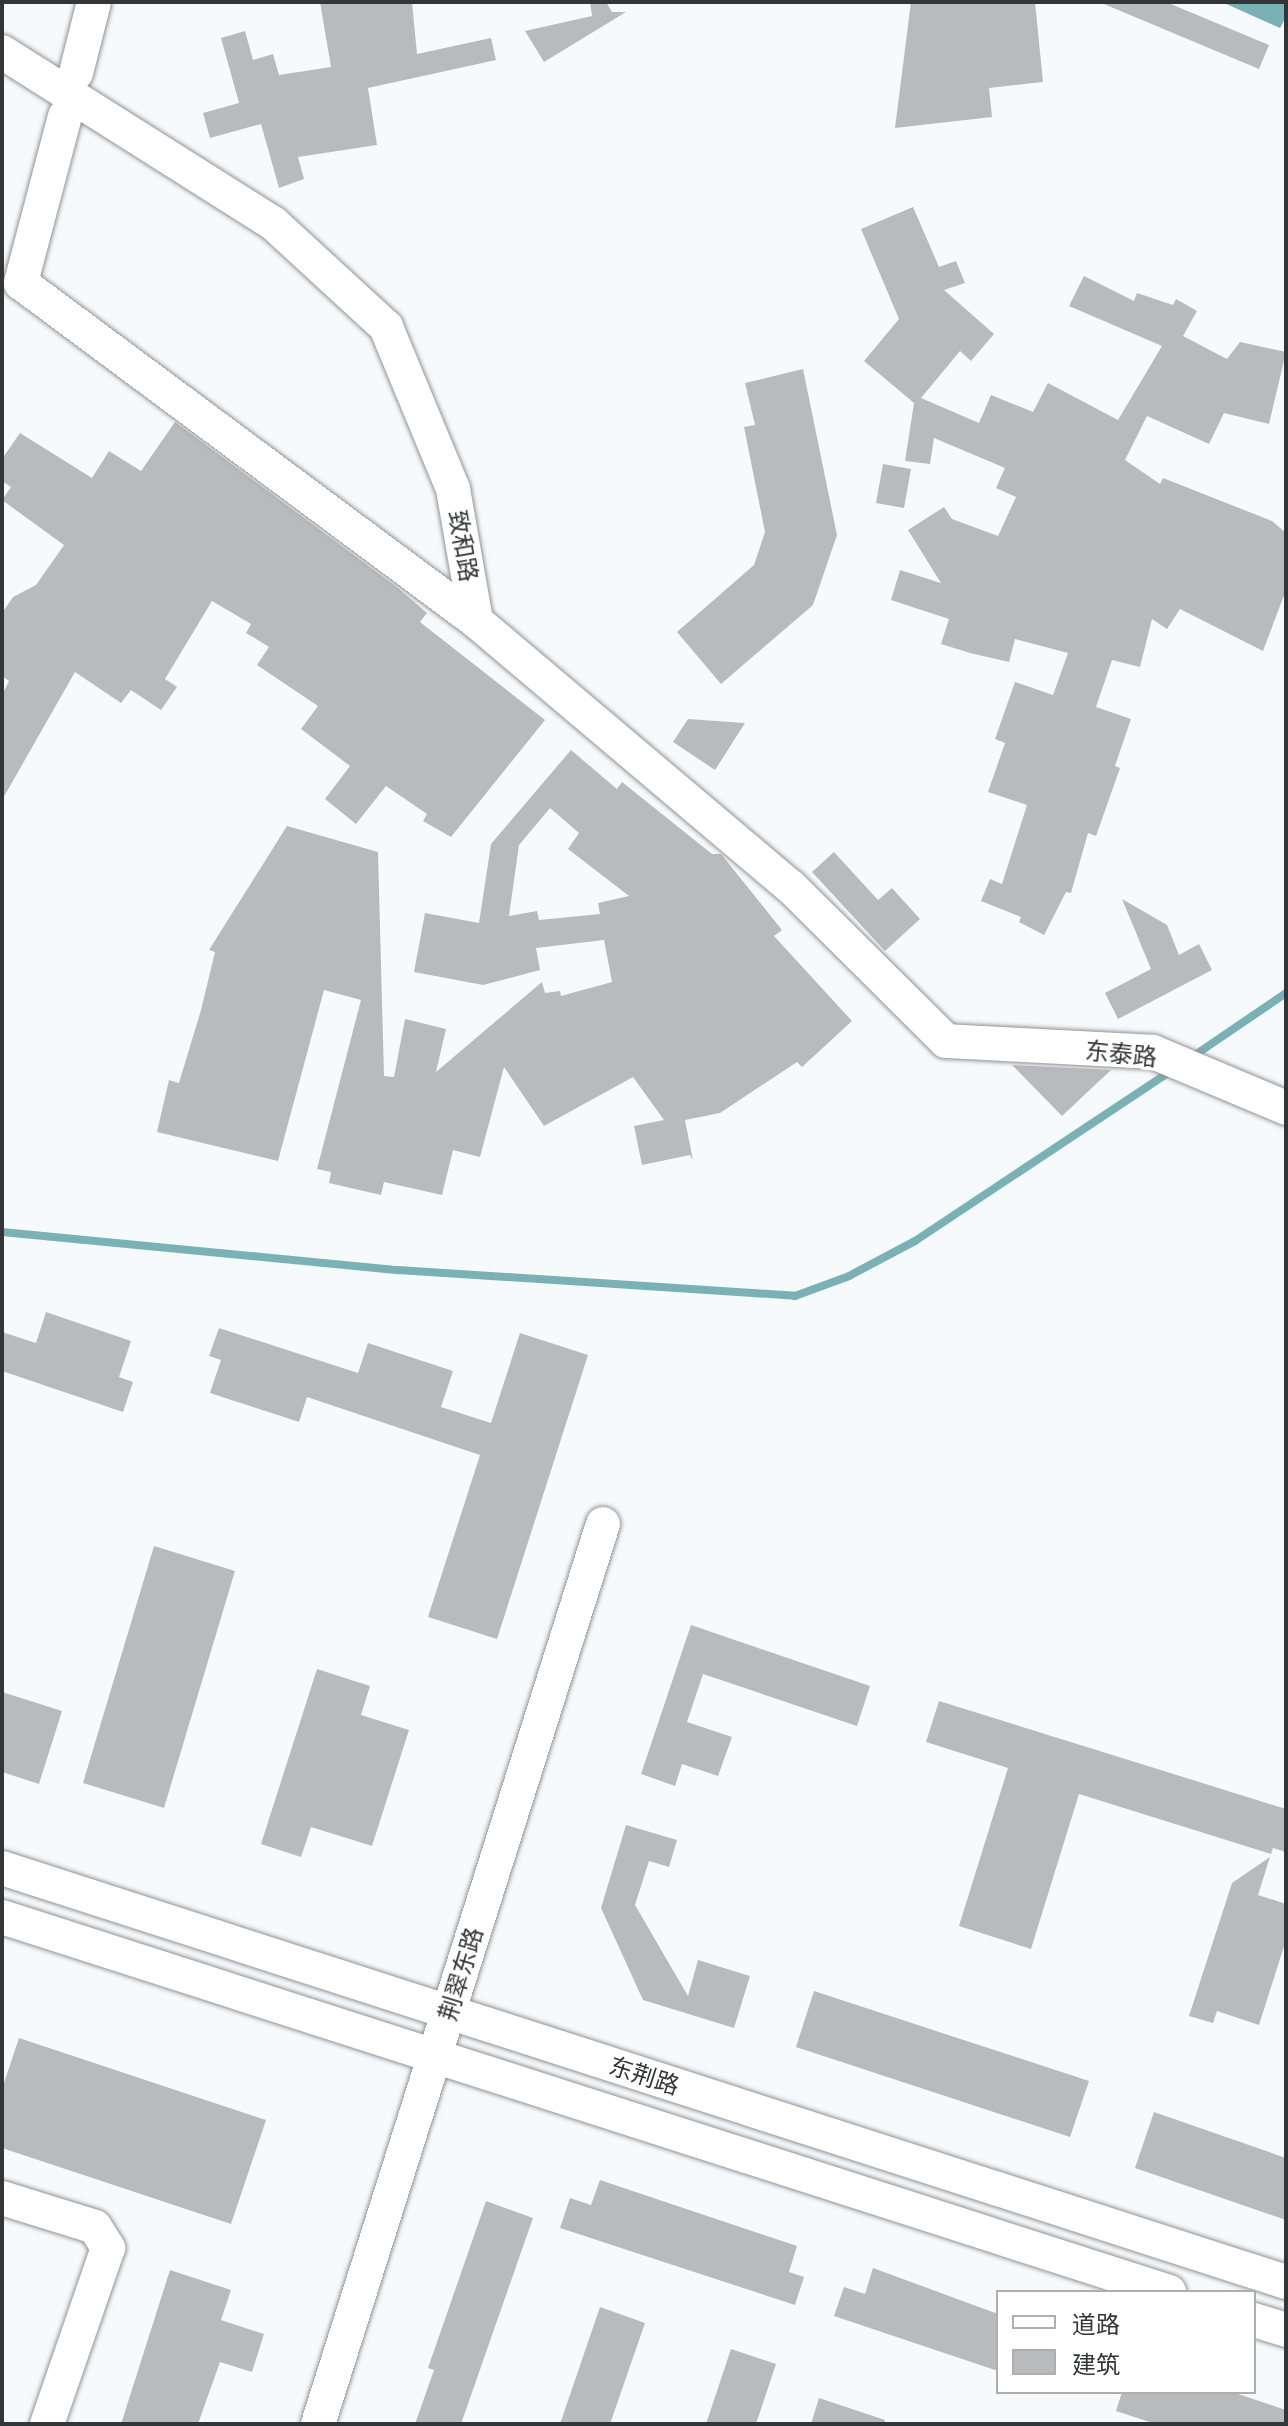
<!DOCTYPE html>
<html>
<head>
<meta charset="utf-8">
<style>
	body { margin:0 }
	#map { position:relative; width:1288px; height:2426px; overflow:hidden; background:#f7fafc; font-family:Figtree,"Noto Sans SC",sans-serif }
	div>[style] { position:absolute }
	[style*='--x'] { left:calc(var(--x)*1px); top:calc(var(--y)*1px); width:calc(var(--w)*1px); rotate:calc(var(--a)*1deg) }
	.water>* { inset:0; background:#7ab1b4 }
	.stream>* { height:8px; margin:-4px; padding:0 4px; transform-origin:4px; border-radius:4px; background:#7ab1b4 }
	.building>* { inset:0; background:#b9babd }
	.roads { filter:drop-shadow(0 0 2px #919395) drop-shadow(0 0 2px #919395) }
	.minor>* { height:34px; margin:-17px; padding:0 17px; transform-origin:17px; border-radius:17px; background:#fff }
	span { translate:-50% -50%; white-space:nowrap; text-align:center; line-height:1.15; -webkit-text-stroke:6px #fff; paint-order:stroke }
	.street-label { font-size:24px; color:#343536 }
	.frame { position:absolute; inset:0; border:4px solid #343536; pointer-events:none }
	.legend { position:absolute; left:996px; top:2290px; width:260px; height:104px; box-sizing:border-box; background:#fff; border:2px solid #aeaeaf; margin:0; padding:10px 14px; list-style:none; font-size:24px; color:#343536 }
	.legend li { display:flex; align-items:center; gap:16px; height:40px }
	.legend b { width:40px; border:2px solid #aeaeaf }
</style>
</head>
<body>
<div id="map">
	<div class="water">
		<div style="clip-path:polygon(1222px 2px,1286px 2px,1286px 17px,1280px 28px)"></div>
	</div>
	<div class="stream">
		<div style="--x:1192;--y:1057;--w:114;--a:-34.2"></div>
		<div style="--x:2;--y:1232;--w:398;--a:5.5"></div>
		<div style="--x:398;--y:1270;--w:398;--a:3.7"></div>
		<div style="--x:795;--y:1296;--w:58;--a:-20.3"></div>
		<div style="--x:849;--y:1276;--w:75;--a:-27.9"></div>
		<div style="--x:915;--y:1241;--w:307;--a:-33.6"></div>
	</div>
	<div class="building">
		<div style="clip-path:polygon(320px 2px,412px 2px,417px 54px,491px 38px,496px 60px,368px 88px,377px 145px,298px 157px,304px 179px,279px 188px,261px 124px,210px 138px,203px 113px,239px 103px,221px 38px,245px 31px,253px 60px,273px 54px,279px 75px,331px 67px)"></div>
		<div style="clip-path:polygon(590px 2px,606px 2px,612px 12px,626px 12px,544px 62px,525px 31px,592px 16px)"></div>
		<div style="clip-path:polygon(911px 2px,1035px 2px,1043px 82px,989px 88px,992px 117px,895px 128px)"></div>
		<div style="clip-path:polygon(1099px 2px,1166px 2px,1269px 45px,1259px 69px)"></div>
		<div style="clip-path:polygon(913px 207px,939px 267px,956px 261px,965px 283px,944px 290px,994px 334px,971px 361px,960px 351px,921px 398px,979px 423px,991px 395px,1033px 412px,1048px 383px,1118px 420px,1162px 346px,1069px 306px,1084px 276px,1134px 301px,1137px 293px,1173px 305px,1176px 299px,1197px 311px,1183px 336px,1227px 359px,1240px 342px,1286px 352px,1269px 424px,1224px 413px,1209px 444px,1147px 416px,1125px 460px,1160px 484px,1163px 478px,1272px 521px,1286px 533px,1286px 590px,1263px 651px,1180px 609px,1167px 629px,1152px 619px,1140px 667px,1112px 660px,1096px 707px,1131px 719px,1115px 766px,1120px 768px,1096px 836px,1088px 833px,1071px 893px,1066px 892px,1044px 935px,1019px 922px,1021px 917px,981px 901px,990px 879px,1002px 884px,1027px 805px,988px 792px,1005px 743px,995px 739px,1015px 682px,1053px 695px,1068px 653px,1015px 639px,1009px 662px,970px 653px,941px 644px,949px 619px,891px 600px,900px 570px,941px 583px,908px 530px,944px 507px,952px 519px,998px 536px,1016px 497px,996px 488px,1005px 468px,934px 438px,930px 464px,905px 461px,914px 403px,864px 361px,899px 319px,861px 229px)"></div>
		<div style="clip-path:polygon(803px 369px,837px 535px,813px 605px,721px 684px,677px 632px,754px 565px,765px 532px,744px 427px,755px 425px,745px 383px)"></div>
		<div style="clip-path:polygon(175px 422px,398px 588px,427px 613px,420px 622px,545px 720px,451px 837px,423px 821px,427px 814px,386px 786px,356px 824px,325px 799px,350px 766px,301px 729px,318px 706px,257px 665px,269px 647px,246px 633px,251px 624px,212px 601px,165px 679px,177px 687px,161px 710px,131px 690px,121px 703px,75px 672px,2px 800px,2px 695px,9px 681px,2px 676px,2px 613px,13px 597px,36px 585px,64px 545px,2px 500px,11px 487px,2px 481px,2px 459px,20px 433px,92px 478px,109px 451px,141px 471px)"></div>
		<div style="clip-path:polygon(883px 464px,911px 469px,904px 508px,876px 503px)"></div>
		<div style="clip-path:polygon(688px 719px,745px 723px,715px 770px,673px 742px)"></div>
		<div style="clip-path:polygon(evenodd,571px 750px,617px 789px,622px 782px,712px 854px,721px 854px,782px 930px,774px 936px,852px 1021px,802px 1067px,797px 1062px,720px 1113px,685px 1120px,693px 1160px,690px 1155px,642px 1165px,634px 1126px,664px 1120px,633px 1077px,544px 1126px,504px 1067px,480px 1157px,453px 1150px,442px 1195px,384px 1182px,381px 1195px,329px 1183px,331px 1172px,317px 1169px,361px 1000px,324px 990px,278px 1161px,157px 1132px,169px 1080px,179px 1083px,201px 1010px,215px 952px,209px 950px,287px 826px,378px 852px,384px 1076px,394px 1077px,405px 1019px,446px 1029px,436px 1072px,542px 982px,545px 993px,560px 991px,561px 996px,612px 982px,604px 940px,536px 948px,540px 970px,483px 985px,414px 972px,425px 913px,479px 923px,491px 844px,571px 750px,550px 808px,579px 833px,568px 849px,629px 896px,598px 903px,600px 914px,539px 920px,537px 911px,509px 916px,519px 845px,550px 808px)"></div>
		<div style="clip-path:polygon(834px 852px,878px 900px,892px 888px,920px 919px,885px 951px,812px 872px)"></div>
		<div style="clip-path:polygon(1122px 899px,1167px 925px,1179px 955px,1199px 944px,1212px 970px,1118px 1019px,1105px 993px,1151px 969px)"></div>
		<div style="clip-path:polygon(1012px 1065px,1111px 1070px,1062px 1116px)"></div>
		<div style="clip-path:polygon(46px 1312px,131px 1341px,119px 1377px,133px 1382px,123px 1412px,2px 1371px,2px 1332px,36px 1343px)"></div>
		<div style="clip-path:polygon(219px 1328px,358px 1373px,368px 1343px,453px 1371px,441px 1407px,491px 1423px,520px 1333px,588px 1355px,497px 1639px,428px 1617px,480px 1455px,307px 1397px,299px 1422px,210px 1393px,221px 1360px,209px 1356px)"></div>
		<div style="clip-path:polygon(154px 1546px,235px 1571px,164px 1808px,83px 1783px)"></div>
		<div style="clip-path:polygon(691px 1625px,870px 1686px,857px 1726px,703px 1674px,687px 1722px,732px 1737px,718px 1776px,682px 1764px,675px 1786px,641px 1774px)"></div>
		<div style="clip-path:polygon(317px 1669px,370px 1686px,361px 1715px,409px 1730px,372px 1846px,311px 1827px,301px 1857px,261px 1844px)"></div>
		<div style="clip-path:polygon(2px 1692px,62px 1711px,39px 1784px,2px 1772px)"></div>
		<div style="clip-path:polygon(939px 1701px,1286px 1809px,1286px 1852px,1273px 1848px,1271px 1854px,1079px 1794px,1031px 1949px,959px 1926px,1008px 1768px,926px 1742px)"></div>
		<div style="clip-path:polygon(626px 1825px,677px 1840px,669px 1867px,649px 1861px,635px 1905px,688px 1996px,698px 1960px,750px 1976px,734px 2028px,643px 2000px,601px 1908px)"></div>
		<div style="clip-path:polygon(1270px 1857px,1258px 1895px,1286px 1904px,1286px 1940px,1259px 2025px,1217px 2011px,1213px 2023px,1189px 2016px,1232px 1883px)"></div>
		<div style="clip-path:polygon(814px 1991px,1089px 2081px,1070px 2137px,796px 2047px)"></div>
		<div style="clip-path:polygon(19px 2038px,266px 2120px,231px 2224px,2px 2148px,2px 2089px)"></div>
		<div style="clip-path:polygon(1154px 2112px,1286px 2158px,1286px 2220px,1135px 2168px)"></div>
		<div style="clip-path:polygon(600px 2180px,797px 2246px,789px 2272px,804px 2277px,795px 2305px,560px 2228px,570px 2198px,591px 2205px)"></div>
		<div style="clip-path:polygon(486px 2201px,533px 2218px,461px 2424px,415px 2424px,434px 2370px,428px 2368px)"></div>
		<div style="clip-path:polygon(873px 2268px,998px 2314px,998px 2371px,834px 2316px,844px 2287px,865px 2294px)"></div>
		<div style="clip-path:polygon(170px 2270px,231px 2290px,221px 2320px,264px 2334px,252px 2372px,220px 2362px,198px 2424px,121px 2424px)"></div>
		<div style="clip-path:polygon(600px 2307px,645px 2323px,610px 2424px,560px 2424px)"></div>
		<div style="clip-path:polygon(731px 2349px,776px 2364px,756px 2424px,706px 2424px)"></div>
		<div style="clip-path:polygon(1122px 2392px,1232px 2392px,1286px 2410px,1286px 2424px,1156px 2424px,1116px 2411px)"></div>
		<div style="clip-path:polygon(819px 2398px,885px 2420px,884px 2424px,811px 2424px)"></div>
	</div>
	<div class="roads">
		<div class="minor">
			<div style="--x:2;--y:52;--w:320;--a:32.3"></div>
			<div style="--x:273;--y:223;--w:154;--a:42.6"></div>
			<div style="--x:386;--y:327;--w:175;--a:67.5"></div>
			<div style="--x:453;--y:489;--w:134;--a:80.1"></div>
			<div style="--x:476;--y:621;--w:412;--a:40.2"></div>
			<div style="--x:791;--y:887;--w:218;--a:44.8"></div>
			<div style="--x:946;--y:1041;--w:207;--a:3"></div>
			<div style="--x:1153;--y:1052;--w:144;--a:22.8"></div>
			<div style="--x:76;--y:73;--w:73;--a:-75.8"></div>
			<div style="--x:65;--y:116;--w:173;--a:104.8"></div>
			<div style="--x:21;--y:283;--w:567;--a:36.61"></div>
			<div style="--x:2;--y:1868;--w:1349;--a:17.87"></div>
			<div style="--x:2;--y:1917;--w:1226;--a:17.81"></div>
			<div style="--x:2;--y:2198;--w:97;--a:17.3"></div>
			<div style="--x:95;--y:2227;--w:25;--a:58"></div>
			<div style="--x:108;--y:2248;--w:186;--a:109.1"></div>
			<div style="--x:1254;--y:2320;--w:34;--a:17"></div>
			<div style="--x:318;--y:2424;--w:944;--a:-72.43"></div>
		</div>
	</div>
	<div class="street-label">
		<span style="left:463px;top:546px;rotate:80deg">致和路</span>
		<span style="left:1121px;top:1054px;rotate:6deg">东泰路</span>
		<span style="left:461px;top:1974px;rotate:-73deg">荆翠东路</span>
		<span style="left:644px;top:2076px;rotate:18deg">东荆路</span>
	</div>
	<div class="frame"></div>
	<ul class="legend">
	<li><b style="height:10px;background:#fff"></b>道路</li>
	<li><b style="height:22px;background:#b9babd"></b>建筑</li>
	</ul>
</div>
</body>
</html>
